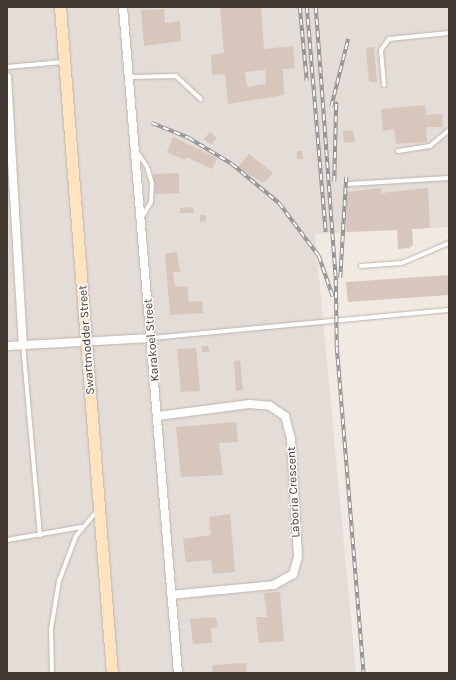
<!DOCTYPE html>
<html>
<head>
<meta charset="utf-8">
<style>
	body { margin:0 }
	#map { position:relative; width:456px; height:680px; overflow:hidden; background:#f1eae2; font-family:Karla,sans-serif }
	div>[style] { position:absolute }
	[style*='--x'] { left:calc(var(--x)*1px); top:calc(var(--y)*1px); width:calc(var(--w)*1px); rotate:calc(var(--a)*1deg) }
	.industrial>* { inset:0; background:#e3dcd7 }
	.building>* { inset:0; background:#d6c6bb }
	.roads { filter:drop-shadow(0 0 1px #bfb3a8) drop-shadow(0 0 1px #bfb3a8) }
	.lane>* { height:4px; margin:-2px; padding:0 2px; transform-origin:2px; border-radius:2px; background:#fff }
	.street>* { height:8px; margin:-4px; padding:0 4px; transform-origin:4px; border-radius:4px; background:#fff }
	.secondary>* { height:11px; margin:-5.5px; padding:0 5.5px; transform-origin:5.5px; border-radius:5.5px; background:#ffe4bf }
	.rail>* { height:3.5px; margin-top:-1.75px; transform-origin:0; background:repeating-linear-gradient(90deg,#fff 0 6px,#939393 0 12px); box-sizing:border-box; border-block:1px solid #939393 }
	span { translate:-50% -50%; white-space:nowrap; text-align:center; line-height:1.15; -webkit-text-stroke:3px #fff; paint-order:stroke }
	.street-label { font-size:12px; color:#433a33 }
	.frame { position:absolute; inset:0; border:8px solid #433a33; pointer-events:none }
</style>
</head>
<body>
<div id="map">
	<div class="industrial">
		<div style="clip-path:polygon(7px 7px,449px 7px,449px 227px,315px 234px,356px 673px,7px 673px)"></div>
	</div>
	<div class="building">
		<div style="clip-path:polygon(evenodd,220px 7px,261px 7px,264px 49px,293px 46px,295px 68px,283px 69px,284px 95px,228px 104px,225px 74px,212px 75px,211px 55px,224px 53px,220px 7px,265px 70px,266px 84px,247px 87px,245px 72px,265px 70px)"></div>
		<div style="clip-path:polygon(164px 9px,165px 23px,180px 21px,181px 41px,144px 46px,141px 10px)"></div>
		<div style="clip-path:polygon(374px 47px,377px 82px,369px 82px,366px 48px)"></div>
		<div style="clip-path:polygon(425px 105px,426px 115px,442px 114px,443px 127px,426px 127px,427px 142px,396px 144px,394px 129px,383px 131px,381px 109px)"></div>
		<div style="clip-path:polygon(353px 130px,355px 142px,344px 143px,343px 131px)"></div>
		<div style="clip-path:polygon(210px 132px,217px 138px,211px 145px,204px 139px)"></div>
		<div style="clip-path:polygon(173px 137px,217px 158px,212px 169px,186px 157px,185px 160px,167px 152px)"></div>
		<div style="clip-path:polygon(297px 151px,302px 151px,303px 159px,297px 159px)"></div>
		<div style="clip-path:polygon(249px 154px,273px 173px,263px 183px,238px 167px)"></div>
		<div style="clip-path:polygon(179px 173px,179px 193px,155px 194px,154px 174px)"></div>
		<div style="clip-path:polygon(381px 188px,381px 193px,428px 188px,430px 228px,412px 229px,413px 245px,409px 248px,398px 249px,397px 230px,346px 232px,347px 192px)"></div>
		<div style="clip-path:polygon(193px 207px,194px 213px,180px 213px,180px 208px)"></div>
		<div style="clip-path:polygon(200px 215px,206px 215px,206px 221px,200px 222px)"></div>
		<div style="clip-path:polygon(177px 252px,180px 272px,173px 272px,175px 287px,187px 286px,189px 302px,202px 301px,203px 313px,170px 315px,165px 254px)"></div>
		<div style="clip-path:polygon(449px 275px,449px 295px,348px 302px,346px 282px)"></div>
		<div style="clip-path:polygon(202px 346px,208px 346px,209px 352px,202px 352px)"></div>
		<div style="clip-path:polygon(196px 348px,200px 391px,181px 392px,177px 349px)"></div>
		<div style="clip-path:polygon(240px 360px,243px 390px,236px 391px,234px 361px)"></div>
		<div style="clip-path:polygon(236px 422px,238px 442px,219px 443px,223px 475px,181px 477px,176px 427px)"></div>
		<div style="clip-path:polygon(230px 514px,235px 572px,213px 574px,211px 560px,186px 562px,183px 539px,211px 535px,209px 517px)"></div>
		<div style="clip-path:polygon(280px 592px,284px 641px,259px 643px,256px 617px,267px 617px,264px 593px)"></div>
		<div style="clip-path:polygon(216px 617px,218px 627px,211px 628px,212px 643px,193px 644px,190px 619px)"></div>
		<div style="clip-path:polygon(246px 663px,247px 673px,213px 673px,212px 665px)"></div>
	</div>
	<div class="roads">
		<div class="lane">
			<div style="--x:7;--y:67;--w:56;--a:-5.1"></div>
			<div style="--x:129;--y:77;--w:47;--a:-1.2"></div>
			<div style="--x:176;--y:76;--w:34;--a:43"></div>
			<div style="--x:384;--y:85;--w:35;--a:-95"></div>
			<div style="--x:381;--y:50;--w:14;--a:-54"></div>
			<div style="--x:389;--y:39;--w:60;--a:-5.7"></div>
			<div style="--x:398;--y:151;--w:32;--a:-9"></div>
			<div style="--x:430;--y:146;--w:25;--a:-40"></div>
			<div style="--x:137;--y:152;--w:18;--a:56"></div>
			<div style="--x:147;--y:167;--w:17;--a:73"></div>
			<div style="--x:152;--y:183;--w:19;--a:93"></div>
			<div style="--x:151;--y:202;--w:17;--a:121"></div>
			<div style="--x:349;--y:184;--w:100;--a:-3.4"></div>
			<div style="--x:361;--y:266;--w:41;--a:-4.2"></div>
			<div style="--x:402;--y:263;--w:51;--a:-23.1"></div>
			<div style="--x:151;--y:338;--w:299;--a:-5.4"></div>
			<div style="--x:23;--y:345;--w:191;--a:84.9"></div>
			<div style="--x:7;--y:540;--w:76;--a:-9.8"></div>
			<div style="--x:52;--y:673;--w:44;--a:-91.3"></div>
			<div style="--x:51;--y:629;--w:49;--a:-80.5"></div>
			<div style="--x:59;--y:581;--w:48;--a:-69.3"></div>
			<div style="--x:76;--y:536;--w:33;--a:-50"></div>
		</div>
		<div class="street">
			<div style="--x:123;--y:7;--w:668;--a:85.28"></div>
			<div style="--x:7;--y:77;--w:268;--a:86.6"></div>
			<div style="--x:7;--y:346;--w:144;--a:-3.2"></div>
			<div style="--x:158;--y:416;--w:92;--a:-7.5"></div>
			<div style="--x:249;--y:404;--w:21;--a:5"></div>
			<div style="--x:270;--y:406;--w:18;--a:34"></div>
			<div style="--x:285;--y:416;--w:24;--a:75"></div>
			<div style="--x:291;--y:439;--w:118;--a:86.6"></div>
			<div style="--x:298;--y:557;--w:18;--a:106"></div>
			<div style="--x:293;--y:574;--w:22;--a:150"></div>
			<div style="--x:274;--y:585;--w:103;--a:174.5"></div>
		</div>
		<div class="secondary">
			<div style="--x:60;--y:7;--w:668;--a:85.54"></div>
		</div>
	</div>
	<div class="rail">
		<div style="--x:300;--y:7;--w:74;--a:84.6"></div>
		<div style="--x:307;--y:7;--w:226;--a:85.2"></div>
		<div style="--x:316;--y:7;--w:274;--a:85.8"></div>
		<div style="--x:336;--y:280;--w:67;--a:89.1"></div>
		<div style="--x:337;--y:347;--w:327;--a:85.3"></div>
		<div style="--x:331;--y:107;--w:70;--a:-76"></div>
		<div style="--x:152;--y:123;--w:40;--a:22"></div>
		<div style="--x:189;--y:138;--w:50;--a:31.2"></div>
		<div style="--x:232;--y:164;--w:61;--a:39.7"></div>
		<div style="--x:279;--y:203;--w:66;--a:53"></div>
		<div style="--x:319;--y:256;--w:43;--a:71.1"></div>
		<div style="--x:334;--y:182;--w:80;--a:-88.6"></div>
		<div style="--x:340;--y:278;--w:101;--a:-86.6"></div>
	</div>
	<div class="street-label">
		<span style="left:87px;top:340px;rotate:-94deg">Swartmodder Street</span>
		<span style="left:152px;top:340px;rotate:-95deg">Karakoel Street</span>
		<span style="left:294px;top:492px;rotate:-93deg">Laboria Crescent</span>
	</div>
	<div class="frame"></div>
</div>
</body>
</html>
